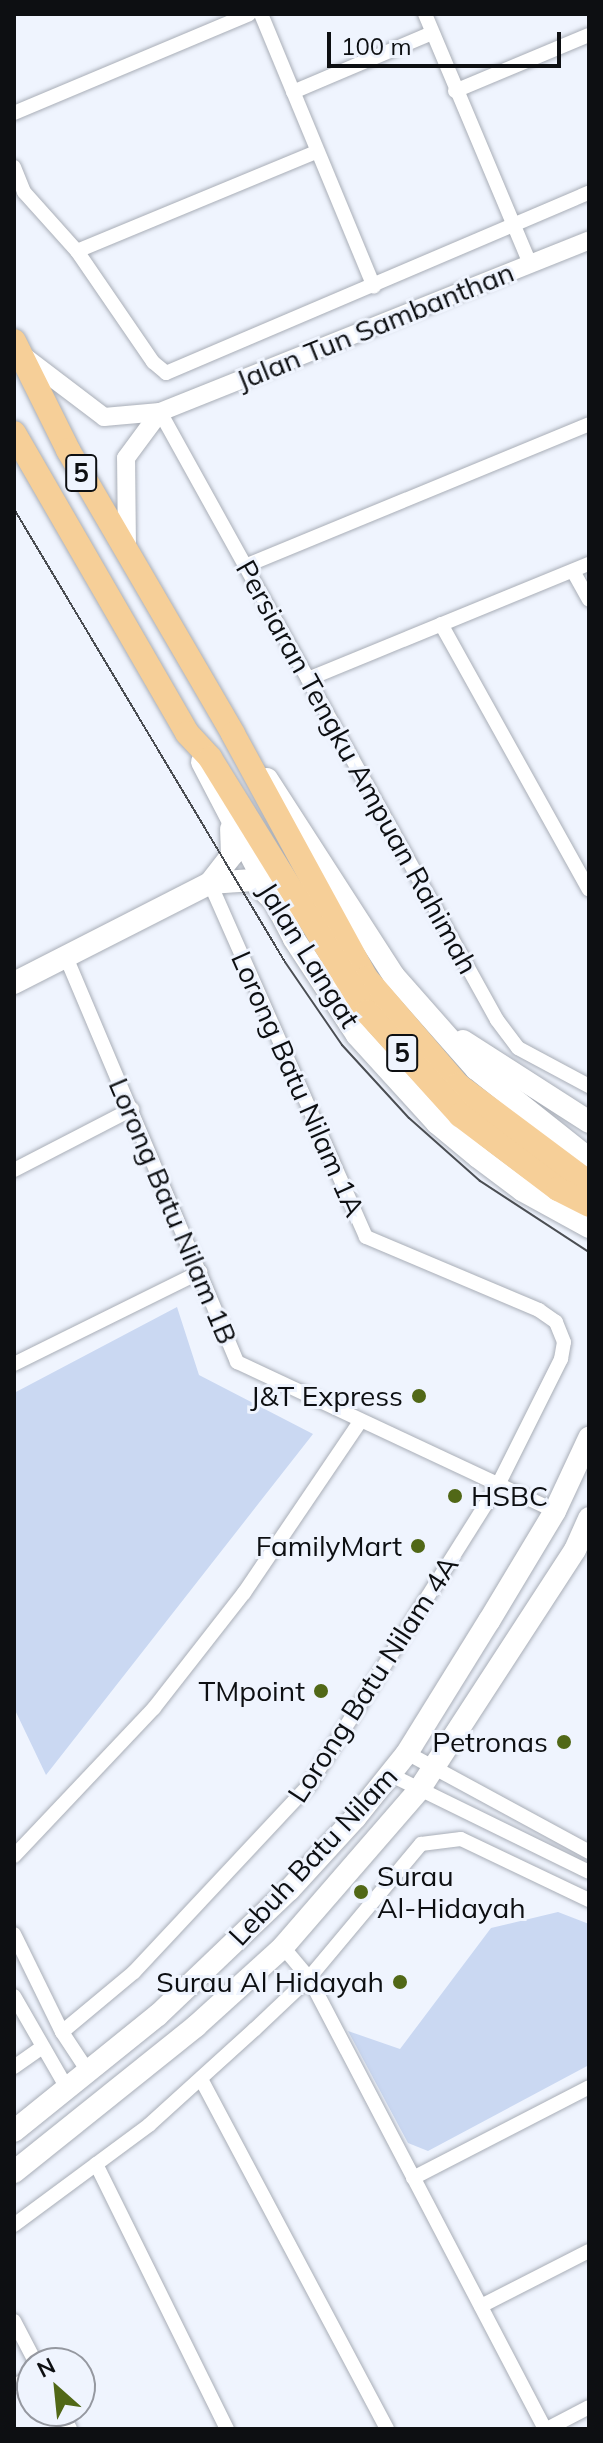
<!DOCTYPE html>
<html>
<head>
<meta charset="utf-8">
<style>
	body { margin:0 }
	#map { position:relative; width:603px; height:2443px; overflow:hidden; background:#eff4fe; font-family:Mulish,sans-serif }
	div>[style] { position:absolute }
	[style*='--x'] { left:calc(var(--x)*1px); top:calc(var(--y)*1px); width:calc(var(--w)*1px); rotate:calc(var(--a)*1deg) }
	.green>* { inset:0; background:#cad8f2 }
	.roads { filter:drop-shadow(0 0 2px #a9aeb7) drop-shadow(0 0 2px #a9aeb7) }
	.minor>* { height:14px; margin:-7px; padding:0 7px; transform-origin:7px; border-radius:7px; background:#fff }
	.tertiary>* { height:18px; margin:-9px; padding:0 9px; transform-origin:9px; border-radius:9px; background:#fff }
	.secondary>* { height:22px; margin:-11px; padding:0 11px; transform-origin:11px; border-radius:11px; background:#fff }
	.trunk>* { height:24px; margin:-12px; padding:0 12px; transform-origin:12px; border-radius:12px; background:#f6cf98 }
	.tram>* { height:2px; margin:-1px; padding:0 1px; transform-origin:1px; border-radius:1px; background:#4b4e53 }
	.dots>* { width:22px; height:22px; translate:-50% -50%; box-sizing:border-box; border:4px solid #eff4fe; border-radius:50% }
	span { translate:-50% -50%; white-space:nowrap; text-align:center; line-height:1.15; -webkit-text-stroke:6px #eff4fe; paint-order:stroke }
	.shield-label span { padding:2px 6px; background:#eff4fe; border:2px solid; border-radius:6px; -webkit-text-stroke-width:0 }
	.shield-label { font-size:26px; color:#0d0f12; font-weight:700 }
	.street-label { font-size:28px; color:#0d0f12 }
	.poi-label { font-size:28px; color:#0d0f12 }
	.right { translate:-100% -50%; text-align:right }
	.left { translate:0 -50%; text-align:left }
	.frame { position:absolute; inset:0; border:16px solid #0d0f12; pointer-events:none }
	.north { position:absolute; left:16px; top:2347px; width:80px; height:80px; box-sizing:border-box; background:#eff4fe; border:2px solid #9598a0; border-radius:50%; rotate:333deg; font-size:22px; font-weight:700; line-height:32px; text-align:center; color:#0d0f12 }
	.north::after { content:''; display:block; margin:auto; width:28px; height:36px; background:#516817; clip-path:polygon(50% 0,100% 100%,50% 72%,0 100%) }
	.scale { position:absolute; left:327px; top:32px; width:234px; height:36px; box-sizing:border-box; border:4px solid #0d0f12; border-top:0; padding-left:10px; font-size:24px; line-height:28px; white-space:nowrap; color:#0d0f12; -webkit-text-stroke:6px #eff4fe; paint-order:stroke }
</style>
</head>
<body>
<div id="map">
	<div class="green">
		<div style="clip-path:polygon(177px 1307px,199px 1375px,313px 1434px,46px 1775px,14px 1708px,14px 1393px)"></div>
		<div style="clip-path:polygon(558px 1912px,589px 1924px,589px 2065px,428px 2151px,408px 2143px,348px 2031px,400px 2049px,491px 1928px)"></div>
	</div>
	<div class="roads">
		<div class="minor">
			<div style="--x:261;--y:14;--w:295;--a:67.5"></div>
			<div style="--x:425;--y:14;--w:271;--a:67.2"></div>
			<div style="--x:455;--y:91;--w:145;--a:-22.7"></div>
			<div style="--x:293;--y:92;--w:151;--a:-23"></div>
			<div style="--x:14;--y:113;--w:255;--a:-22.8"></div>
			<div style="--x:14;--y:167;--w:27;--a:68"></div>
			<div style="--x:24;--y:192;--w:79;--a:48.1"></div>
			<div style="--x:77;--y:251;--w:135;--a:55.6"></div>
			<div style="--x:153;--y:362;--w:17;--a:40"></div>
			<div style="--x:166;--y:373;--w:460;--a:-23.1"></div>
			<div style="--x:77;--y:251;--w:259;--a:-22.5"></div>
			<div style="--x:160;--y:412;--w:695;--a:61"></div>
			<div style="--x:497;--y:1020;--w:35;--a:53"></div>
			<div style="--x:518;--y:1048;--w:81;--a:28.2"></div>
			<div style="--x:245;--y:566;--w:372;--a:-22.4"></div>
			<div style="--x:573;--y:571;--w:33;--a:61"></div>
			<div style="--x:441;--y:624;--w:304;--a:60.9"></div>
			<div style="--x:308;--y:679;--w:304;--a:-22.3"></div>
			<div style="--x:66;--y:957;--w:440;--a:67.1"></div>
			<div style="--x:237;--y:1362;--w:351;--a:25.1"></div>
			<div style="--x:14;--y:1170;--w:133;--a:-27.3"></div>
			<div style="--x:14;--y:1364;--w:208;--a:-26.3"></div>
			<div style="--x:407;--y:1753;--w:207;--a:28.5"></div>
			<div style="--x:391;--y:1775;--w:220;--a:26.1"></div>
			<div style="--x:14;--y:1856;--w:204;--a:-46.6"></div>
			<div style="--x:154;--y:1708;--w:146;--a:-52"></div>
			<div style="--x:244;--y:1593;--w:205;--a:-55.9"></div>
			<div style="--x:14;--y:1934;--w:109;--a:63.9"></div>
			<div style="--x:62;--y:2032;--w:49;--a:56.6"></div>
			<div style="--x:283;--y:1947;--w:40;--a:50"></div>
			<div style="--x:309;--y:1978;--w:509;--a:62.38"></div>
			<div style="--x:14;--y:1996;--w:108;--a:60.1"></div>
			<div style="--x:62;--y:2032;--w:94;--a:-39.8"></div>
			<div style="--x:134;--y:1972;--w:256;--a:-46.9"></div>
			<div style="--x:309;--y:1785;--w:357;--a:-57.8"></div>
			<div style="--x:499;--y:1483;--w:139;--a:-63.4"></div>
			<div style="--x:561;--y:1359;--w:17;--a:-80"></div>
			<div style="--x:564;--y:1342;--w:22;--a:-112"></div>
			<div style="--x:556;--y:1322;--w:21;--a:-145"></div>
			<div style="--x:539;--y:1310;--w:188;--a:-157.1"></div>
			<div style="--x:366;--y:1237;--w:387;--a:-113.8"></div>
			<div style="--x:14;--y:2067;--w:33;--a:-35"></div>
			<div style="--x:201;--y:2079;--w:396;--a:62"></div>
			<div style="--x:96;--y:2164;--w:296;--a:63.7"></div>
			<div style="--x:413;--y:2178;--w:198;--a:-27.3"></div>
			<div style="--x:14;--y:2225;--w:168;--a:-36.5"></div>
			<div style="--x:149;--y:2125;--w:143;--a:-42.2"></div>
			<div style="--x:255;--y:2029;--w:74;--a:-43.4"></div>
			<div style="--x:309;--y:1978;--w:175;--a:-50.1"></div>
			<div style="--x:421;--y:1844;--w:40;--a:-7.1"></div>
			<div style="--x:461;--y:1839;--w:142;--a:25.5"></div>
			<div style="--x:481;--y:2306;--w:121;--a:-27"></div>
			<div style="--x:14;--y:2321;--w:47;--a:62.4"></div>
			<div style="--x:14;--y:2386;--w:21;--a:-29"></div>
			<div style="--x:61;--y:2411;--w:20;--a:63"></div>
			<div style="--x:547;--y:2429;--w:47;--a:-27.6"></div>
		</div>
		<div class="tertiary">
			<div style="--x:25;--y:357;--w:99;--a:37.2"></div>
			<div style="--x:104;--y:417;--w:56;--a:-5.1"></div>
			<div style="--x:160;--y:412;--w:462;--a:-21.8"></div>
			<div style="--x:127;--y:549;--w:91;--a:-90.6"></div>
			<div style="--x:126;--y:458;--w:57;--a:-53.5"></div>
		</div>
		<div class="secondary">
			<div style="--x:202;--y:762;--w:199;--a:62.5"></div>
			<div style="--x:294;--y:939;--w:115;--a:56.7"></div>
			<div style="--x:357;--y:1035;--w:119;--a:47.7"></div>
			<div style="--x:437;--y:1123;--w:53;--a:39.7"></div>
			<div style="--x:478;--y:1157;--w:55;--a:36.9"></div>
			<div style="--x:522;--y:1190;--w:77;--a:28.9"></div>
			<div style="--x:267;--y:779;--w:234;--a:57.2"></div>
			<div style="--x:394;--y:976;--w:124;--a:48.6"></div>
			<div style="--x:476;--y:1069;--w:144;--a:38.5"></div>
			<div style="--x:210;--y:883;--w:36;--a:-52"></div>
			<div style="--x:232;--y:855;--w:26;--a:-92"></div>
			<div style="--x:14;--y:983;--w:220;--a:-27"></div>
			<div style="--x:210;--y:883;--w:43;--a:-4"></div>
			<div style="--x:253;--y:880;--w:21;--a:45"></div>
			<div style="--x:463;--y:1041;--w:150;--a:32.7"></div>
			<div style="--x:14;--y:2131;--w:185;--a:-38.9"></div>
			<div style="--x:158;--y:2015;--w:181;--a:-43.7"></div>
			<div style="--x:289;--y:1890;--w:98;--a:-47.5"></div>
			<div style="--x:355;--y:1818;--w:83;--a:-51.3"></div>
			<div style="--x:407;--y:1753;--w:155;--a:-58.2"></div>
			<div style="--x:489;--y:1621;--w:128;--a:-59"></div>
			<div style="--x:555;--y:1511;--w:81;--a:-65"></div>
			<div style="--x:14;--y:2172;--w:233;--a:-38.7"></div>
			<div style="--x:196;--y:2026;--w:118;--a:-42.2"></div>
			<div style="--x:283;--y:1947;--w:208;--a:-49.1"></div>
			<div style="--x:419;--y:1790;--w:286;--a:-57"></div>
			<div style="--x:575;--y:1550;--w:35;--a:-66"></div>
		</div>
		<div class="trunk">
			<div style="--x:14;--y:341;--w:122;--a:63.6"></div>
			<div style="--x:68;--y:450;--w:328;--a:59.8"></div>
			<div style="--x:233;--y:734;--w:278;--a:61.4"></div>
			<div style="--x:366;--y:978;--w:141;--a:49.3"></div>
			<div style="--x:458;--y:1085;--w:164;--a:36.8"></div>
			<div style="--x:14;--y:433;--w:346;--a:60"></div>
			<div style="--x:187;--y:733;--w:34;--a:47"></div>
			<div style="--x:210;--y:758;--w:299;--a:58.3"></div>
			<div style="--x:367;--y:1012;--w:139;--a:47.9"></div>
			<div style="--x:460;--y:1115;--w:123;--a:37.1"></div>
			<div style="--x:558;--y:1189;--w:35;--a:27"></div>
		</div>
	</div>
	<div class="tram">
		<div style="--x:14;--y:509;--w:528;--a:59.11"></div>
		<div style="--x:285;--y:962;--w:101;--a:55.5"></div>
		<div style="--x:342;--y:1045;--w:99;--a:47.5"></div>
		<div style="--x:409;--y:1118;--w:95;--a:41.6"></div>
		<div style="--x:480;--y:1181;--w:130;--a:33.1"></div>
	</div>
	<div class="dots">
		<div style="left:419px;top:1396px;background:#516817"></div>
		<div style="left:455px;top:1496px;background:#516817"></div>
		<div style="left:418px;top:1546px;background:#516817"></div>
		<div style="left:321px;top:1691px;background:#516817"></div>
		<div style="left:564px;top:1742px;background:#516817"></div>
		<div style="left:361px;top:1892px;background:#516817"></div>
		<div style="left:400px;top:1982px;background:#516817"></div>
	</div>
	<div class="shield-label">
		<span style="left:81px;top:473px">5</span>
		<span style="left:402px;top:1053px">5</span>
	</div>
	<div class="street-label">
		<span style="left:375px;top:326px;rotate:-22deg">Jalan Tun Sambanthan</span>
		<span style="left:357px;top:767px;rotate:61deg">Persiaran Tengku Ampuan Rahimah</span>
		<span style="left:309px;top:955px;rotate:58deg">Jalan Langat</span>
		<span style="left:298px;top:1084px;rotate:66deg">Lorong Batu Nilam 1A</span>
		<span style="left:173px;top:1211px;rotate:67deg">Lorong Batu Nilam 1B</span>
		<span style="left:373px;top:1679px;rotate:-57deg">Lorong Batu Nilam 4A</span>
		<span style="left:313px;top:1856px;rotate:-47deg">Lebuh Batu Nilam</span>
	</div>
	<div class="poi-label">
		<span class="right" style="left:403px;top:1396px">J&amp;T Express</span>
		<span class="left" style="left:471px;top:1496px">HSBC</span>
		<span class="right" style="left:402px;top:1546px">FamilyMart</span>
		<span class="right" style="left:305px;top:1691px">TMpoint</span>
		<span class="right" style="left:548px;top:1742px">Petronas</span>
		<span class="left" style="left:377px;top:1892px">Surau<br>Al-Hidayah</span>
		<span class="right" style="left:384px;top:1982px">Surau Al Hidayah</span>
	</div>
	<div class="frame"></div>
	<div class="north">N</div>
	<div class="scale">100 m</div>
</div>
</body>
</html>
